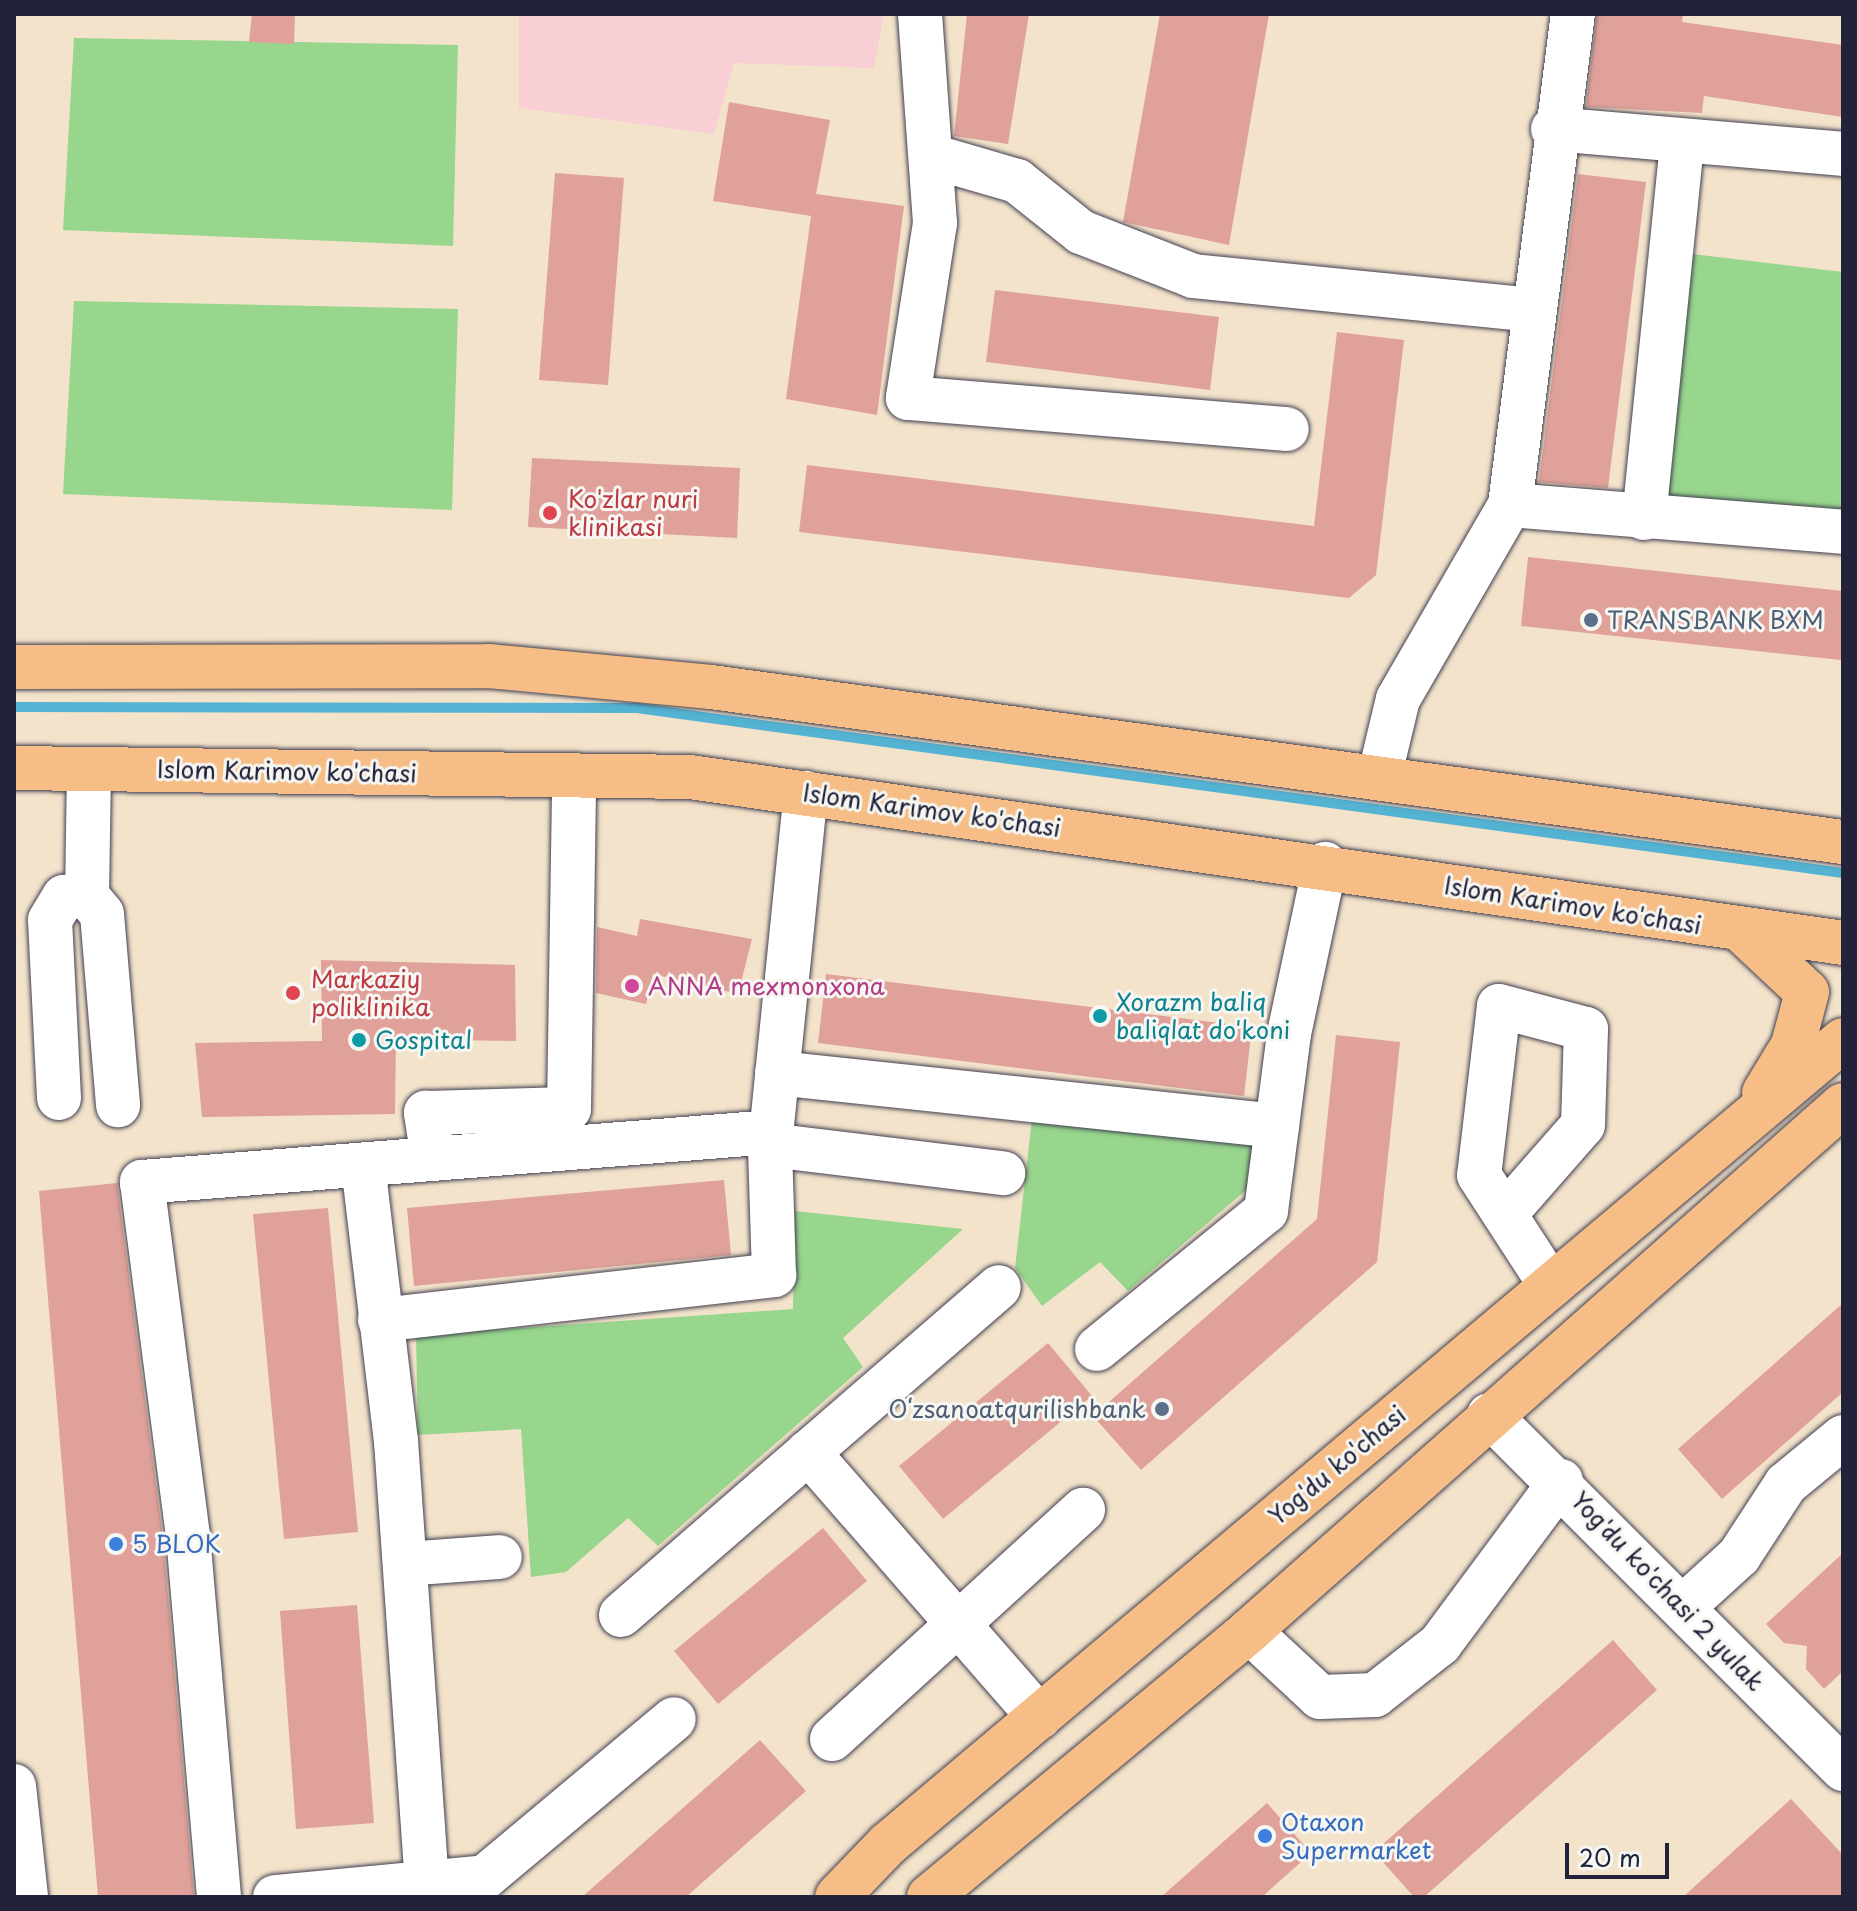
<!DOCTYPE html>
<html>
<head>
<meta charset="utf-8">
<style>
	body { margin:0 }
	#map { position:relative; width:1857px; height:1911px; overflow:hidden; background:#f3e3cb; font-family:"Playpen Sans",sans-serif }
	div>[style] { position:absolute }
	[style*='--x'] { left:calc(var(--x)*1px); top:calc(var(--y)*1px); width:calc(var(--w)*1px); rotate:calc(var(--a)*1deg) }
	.built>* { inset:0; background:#f7cfd5 }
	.green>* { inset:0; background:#97d68c }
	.stream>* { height:10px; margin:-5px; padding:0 5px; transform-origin:5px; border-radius:5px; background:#54b2d2 }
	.building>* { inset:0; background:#dfa199 }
	.roads { filter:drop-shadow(0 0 2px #413f51) drop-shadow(0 0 2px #413f51) }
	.minor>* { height:44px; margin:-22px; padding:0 22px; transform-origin:22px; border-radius:22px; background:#fff }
	.major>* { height:44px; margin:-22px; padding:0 22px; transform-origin:22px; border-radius:22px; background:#f6be86 }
	.dots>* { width:22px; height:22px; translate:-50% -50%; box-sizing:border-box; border:4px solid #f6f6f2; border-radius:50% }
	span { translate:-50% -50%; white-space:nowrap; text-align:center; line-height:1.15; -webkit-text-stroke:6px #f6f6f2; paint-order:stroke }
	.health-label { font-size:24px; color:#be3a42 }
	.left { translate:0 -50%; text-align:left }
	.service-label { font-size:24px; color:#4e5e75 }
	.right { translate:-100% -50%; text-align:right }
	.street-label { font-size:24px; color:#22223b }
	.hotel-label { font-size:24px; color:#b23c85 }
	.culture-label { font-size:24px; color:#0d838f }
	.shop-label { font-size:24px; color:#366cbe }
	.frame { position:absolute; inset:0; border:16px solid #22223b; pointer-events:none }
	.scale { position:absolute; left:1565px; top:1843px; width:104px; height:36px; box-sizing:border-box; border:4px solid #22223b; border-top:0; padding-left:10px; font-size:24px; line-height:28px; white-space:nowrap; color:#22223b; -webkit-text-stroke:6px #f6f6f2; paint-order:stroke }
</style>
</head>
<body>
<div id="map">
	<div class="built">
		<div style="clip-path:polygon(519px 14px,884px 14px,874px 68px,734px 63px,714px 134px,519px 108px)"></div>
	</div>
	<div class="green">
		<div style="clip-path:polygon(74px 38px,458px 45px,453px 246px,63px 230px)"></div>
		<div style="clip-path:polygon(1684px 253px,1843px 272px,1843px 519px,1651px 502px)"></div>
		<div style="clip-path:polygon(74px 301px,458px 309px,452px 510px,63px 494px)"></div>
		<div style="clip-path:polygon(1032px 1119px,1260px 1140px,1252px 1185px,1128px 1291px,1100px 1262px,1042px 1306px,1015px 1268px)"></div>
		<div style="clip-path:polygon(795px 1211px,963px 1229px,843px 1338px,863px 1367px,658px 1546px,628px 1518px,566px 1572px,531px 1577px,521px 1429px,418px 1435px,416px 1335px,793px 1309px)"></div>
	</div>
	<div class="stream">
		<div style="--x:14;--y:707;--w:623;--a:0.09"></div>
		<div style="--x:637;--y:708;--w:1217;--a:7.79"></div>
	</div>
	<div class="building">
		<div style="clip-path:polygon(252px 14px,295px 14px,294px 44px,249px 42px)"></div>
		<div style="clip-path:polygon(967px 14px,1029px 14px,1008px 144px,954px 136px)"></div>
		<div style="clip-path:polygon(1160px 14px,1269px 14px,1229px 245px,1123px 222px)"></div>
		<div style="clip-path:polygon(1597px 14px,1683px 14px,1682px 22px,1843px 45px,1843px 117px,1704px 96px,1702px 113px,1586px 107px)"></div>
		<div style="clip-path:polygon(729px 102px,830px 120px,816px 194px,904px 206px,877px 415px,786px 399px,811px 216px,713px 201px)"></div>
		<div style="clip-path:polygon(555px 173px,624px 178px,608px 385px,539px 380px)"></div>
		<div style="clip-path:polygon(1578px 174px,1646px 182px,1608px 488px,1539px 482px)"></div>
		<div style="clip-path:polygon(995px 290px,1219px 317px,1210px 390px,986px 362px)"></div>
		<div style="clip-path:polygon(1337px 332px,1404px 340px,1376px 575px,1349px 598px,799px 532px,807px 465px,1314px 526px)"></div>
		<div style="clip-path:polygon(532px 458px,740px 468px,737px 538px,528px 527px)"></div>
		<div style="clip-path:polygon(1528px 557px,1843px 591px,1841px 660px,1521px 626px)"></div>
		<div style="clip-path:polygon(640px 919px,752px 939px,738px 994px,653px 974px,646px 1004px,596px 993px,597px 927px,637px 936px)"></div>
		<div style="clip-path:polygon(321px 960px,515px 965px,516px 1041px,396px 1039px,395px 1114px,202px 1117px,195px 1043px,322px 1041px)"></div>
		<div style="clip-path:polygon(826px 974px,1252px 1027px,1244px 1096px,818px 1043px)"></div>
		<div style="clip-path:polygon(1336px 1035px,1400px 1042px,1377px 1262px,1141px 1470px,1093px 1416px,1317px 1219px)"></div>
		<div style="clip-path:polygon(724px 1180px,731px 1255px,414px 1286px,407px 1208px)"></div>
		<div style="clip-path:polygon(117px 1183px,163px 1539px,194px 1897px,98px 1897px,39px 1191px)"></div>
		<div style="clip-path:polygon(328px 1208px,358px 1532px,284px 1539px,253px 1214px)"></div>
		<div style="clip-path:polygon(1843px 1303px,1843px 1392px,1722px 1499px,1678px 1449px)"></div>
		<div style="clip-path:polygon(1048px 1343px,1092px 1396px,943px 1519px,899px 1466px)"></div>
		<div style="clip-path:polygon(823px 1528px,867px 1581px,718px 1704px,674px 1651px)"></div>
		<div style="clip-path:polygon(1843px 1553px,1843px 1671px,1824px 1689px,1806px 1669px,1807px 1646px,1784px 1643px,1766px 1624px)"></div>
		<div style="clip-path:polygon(357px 1605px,374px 1823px,296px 1829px,280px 1611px)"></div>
		<div style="clip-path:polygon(1613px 1640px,1657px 1690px,1424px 1897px,1414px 1897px,1374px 1852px)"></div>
		<div style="clip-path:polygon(760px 1740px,806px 1791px,686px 1897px,582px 1897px)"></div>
		<div style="clip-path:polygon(1791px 1799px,1843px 1855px,1843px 1897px,1683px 1897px)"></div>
		<div style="clip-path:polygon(1267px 1803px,1311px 1853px,1262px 1897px,1161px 1897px)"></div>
	</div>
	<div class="roads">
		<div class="minor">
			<div style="--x:920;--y:14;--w:210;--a:85.9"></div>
			<div style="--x:935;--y:223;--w:177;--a:98.8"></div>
			<div style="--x:908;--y:398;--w:380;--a:4.7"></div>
			<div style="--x:1553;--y:129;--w:291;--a:4.9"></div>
			<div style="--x:931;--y:156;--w:90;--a:16.2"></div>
			<div style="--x:1017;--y:181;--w:82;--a:38.6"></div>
			<div style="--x:1081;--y:232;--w:120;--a:21.4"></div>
			<div style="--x:1193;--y:276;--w:342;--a:5.7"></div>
			<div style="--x:1510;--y:505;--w:334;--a:4.6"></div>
			<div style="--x:1644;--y:518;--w:377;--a:-84.2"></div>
			<div style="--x:89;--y:769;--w:127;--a:90.9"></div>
			<div style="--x:87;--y:896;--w:23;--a:50"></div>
			<div style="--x:102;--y:914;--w:192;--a:85.2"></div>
			<div style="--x:1379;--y:778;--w:81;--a:-76.5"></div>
			<div style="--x:1398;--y:699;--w:224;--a:-60"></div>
			<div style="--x:1510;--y:505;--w:495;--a:-82.7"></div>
			<div style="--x:777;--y:1073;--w:503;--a:6.05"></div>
			<div style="--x:59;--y:1098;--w:178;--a:-92.9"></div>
			<div style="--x:50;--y:920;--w:27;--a:-59"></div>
			<div style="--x:64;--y:897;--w:23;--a:-2"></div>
			<div style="--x:770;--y:1145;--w:235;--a:6.9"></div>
			<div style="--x:433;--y:1159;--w:47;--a:-98.7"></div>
			<div style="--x:426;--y:1113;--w:143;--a:-1.6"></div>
			<div style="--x:569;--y:1109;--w:334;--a:-89.1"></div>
			<div style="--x:363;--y:1165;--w:278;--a:83.2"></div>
			<div style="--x:396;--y:1441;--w:445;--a:86"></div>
			<div style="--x:1505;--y:1214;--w:118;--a:-48.8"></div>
			<div style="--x:1583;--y:1125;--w:96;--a:-88.2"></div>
			<div style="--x:1586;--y:1029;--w:90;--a:-165.2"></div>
			<div style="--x:1499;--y:1006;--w:170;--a:96.7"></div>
			<div style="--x:1479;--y:1175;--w:132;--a:57"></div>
			<div style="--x:380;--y:1320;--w:397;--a:-6.5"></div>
			<div style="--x:774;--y:1275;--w:130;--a:-91.8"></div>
			<div style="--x:770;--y:1145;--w:354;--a:-84.2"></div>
			<div style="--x:1097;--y:1349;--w:218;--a:-39.2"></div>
			<div style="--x:1266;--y:1211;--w:178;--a:-82.6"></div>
			<div style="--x:1289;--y:1034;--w:174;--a:-78"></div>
			<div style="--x:1489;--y:1415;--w:501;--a:45"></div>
			<div style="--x:808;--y:1452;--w:352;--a:48.9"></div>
			<div style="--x:405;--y:1564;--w:95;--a:-4.2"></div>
			<div style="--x:1683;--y:1607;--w:76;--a:-42.3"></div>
			<div style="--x:1739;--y:1556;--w:86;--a:-56.9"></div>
			<div style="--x:1786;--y:1484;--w:74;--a:-39.5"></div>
			<div style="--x:621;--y:1615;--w:500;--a:-40.95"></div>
			<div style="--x:1249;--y:1631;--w:97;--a:42.9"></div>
			<div style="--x:1320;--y:1697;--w:55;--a:-2.1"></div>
			<div style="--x:1375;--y:1695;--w:83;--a:-38.1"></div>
			<div style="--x:1440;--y:1644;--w:203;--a:-53.4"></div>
			<div style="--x:832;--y:1739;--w:340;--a:-42.4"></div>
			<div style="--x:14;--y:1786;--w:112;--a:83.8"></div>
			<div style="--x:219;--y:1897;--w:362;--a:-94.9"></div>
			<div style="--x:188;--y:1536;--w:357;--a:-97.4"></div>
			<div style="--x:142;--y:1182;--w:631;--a:-4.54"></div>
			<div style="--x:275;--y:1897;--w:211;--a:-5.4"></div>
			<div style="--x:485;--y:1877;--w:246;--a:-39.9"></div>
		</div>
		<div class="major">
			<div style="--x:14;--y:667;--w:475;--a:-0.1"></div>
			<div style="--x:489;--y:666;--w:223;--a:5.4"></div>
			<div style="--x:711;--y:687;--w:1143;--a:7.8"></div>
			<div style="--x:14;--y:768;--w:676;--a:0.76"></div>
			<div style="--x:690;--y:777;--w:1165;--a:8.19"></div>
			<div style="--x:1744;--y:933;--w:86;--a:43.1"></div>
			<div style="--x:1807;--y:992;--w:55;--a:104.8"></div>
			<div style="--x:1793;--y:1045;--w:56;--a:121.1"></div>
			<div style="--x:837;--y:1897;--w:74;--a:-46.1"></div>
			<div style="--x:888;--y:1844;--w:1248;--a:-40.09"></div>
			<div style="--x:929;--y:1897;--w:416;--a:-39.7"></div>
			<div style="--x:1249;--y:1631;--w:793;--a:-41.53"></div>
		</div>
	</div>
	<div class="dots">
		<div style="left:550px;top:513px;background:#e0444e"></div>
		<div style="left:1591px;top:620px;background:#5c6f8a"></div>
		<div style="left:632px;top:986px;background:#d1479c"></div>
		<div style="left:293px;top:993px;background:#e0444e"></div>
		<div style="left:1100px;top:1016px;background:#0f9aa8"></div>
		<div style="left:359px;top:1040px;background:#0f9aa8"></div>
		<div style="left:1162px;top:1409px;background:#5c6f8a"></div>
		<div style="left:116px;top:1544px;background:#3f7fe0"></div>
		<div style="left:1265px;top:1836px;background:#3f7fe0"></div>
	</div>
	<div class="health-label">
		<span class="left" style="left:568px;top:513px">Ko'zlar nuri<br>klinikasi</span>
		<span class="left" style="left:311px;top:993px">Markaziy<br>poliklinika</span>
	</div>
	<div class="service-label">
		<span class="left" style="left:1607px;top:620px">TRANSBANK BXM</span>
		<span class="right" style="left:1146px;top:1409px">Oʻzsanoatqurilishbank</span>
	</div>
	<div class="street-label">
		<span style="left:287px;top:771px;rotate:1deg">Islom Karimov ko'chasi</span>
		<span style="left:932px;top:810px;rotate:8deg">Islom Karimov ko'chasi</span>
		<span style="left:1573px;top:905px;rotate:9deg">Islom Karimov ko'chasi</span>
		<span style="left:1337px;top:1465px;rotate:-40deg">Yog'du ko'chasi</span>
		<span style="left:1668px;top:1591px;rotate:46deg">Yog'du ko'chasi 2 yulak</span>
	</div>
	<div class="hotel-label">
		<span class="left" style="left:648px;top:986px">ANNA mexmonxona</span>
	</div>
	<div class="culture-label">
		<span class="left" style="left:1116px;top:1016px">Xorazm baliq<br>baliqlat do'koni</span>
		<span class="left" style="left:375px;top:1040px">Gospital</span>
	</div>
	<div class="shop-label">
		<span class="left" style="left:132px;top:1544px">5 BLOK</span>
		<span class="left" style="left:1281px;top:1836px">Otaxon<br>Supermarket</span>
	</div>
	<div class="frame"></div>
	<div class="scale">20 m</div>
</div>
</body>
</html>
